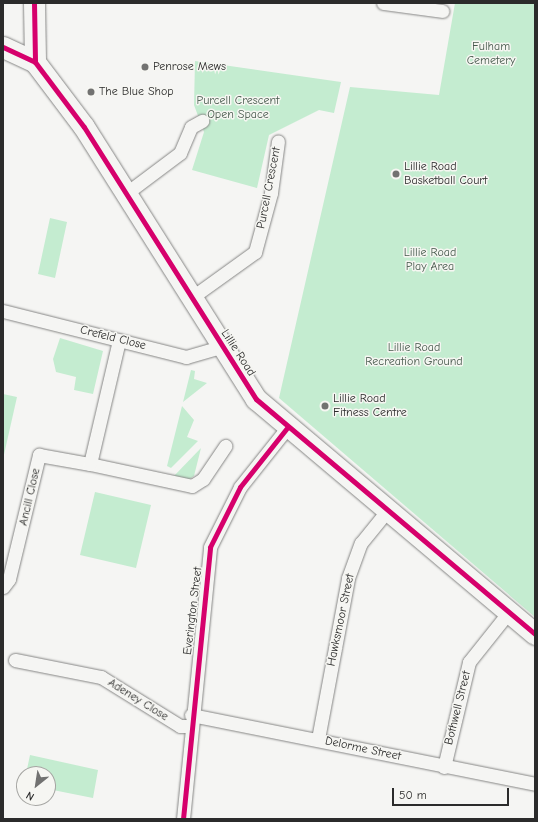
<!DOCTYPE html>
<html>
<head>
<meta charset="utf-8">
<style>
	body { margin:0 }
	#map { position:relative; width:538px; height:822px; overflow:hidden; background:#f5f5f3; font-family:"Comic Neue",sans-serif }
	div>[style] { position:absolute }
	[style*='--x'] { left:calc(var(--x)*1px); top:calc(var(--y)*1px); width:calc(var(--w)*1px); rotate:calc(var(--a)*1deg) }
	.green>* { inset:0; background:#c4ecd0 }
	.roads { filter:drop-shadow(0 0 1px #868685) drop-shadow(0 0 1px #868685) }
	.minor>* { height:13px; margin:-6.5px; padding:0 6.5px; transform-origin:6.5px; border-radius:6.5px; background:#f5f5f3 }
	.primary>* { height:21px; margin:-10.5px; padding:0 10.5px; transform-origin:10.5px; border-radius:10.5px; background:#f5f5f3 }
	.cycleway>* { height:5px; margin:-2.5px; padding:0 2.5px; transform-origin:2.5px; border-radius:2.5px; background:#d6006c }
	.dots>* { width:11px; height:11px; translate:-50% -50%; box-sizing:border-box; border:2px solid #f6f6f2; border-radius:50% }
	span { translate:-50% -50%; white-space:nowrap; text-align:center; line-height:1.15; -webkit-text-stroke:3px #f6f6f2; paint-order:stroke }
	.park-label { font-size:12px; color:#475a4d }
	.poi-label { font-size:12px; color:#2b2b2b }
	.left { translate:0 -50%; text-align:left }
	.street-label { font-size:12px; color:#2b2b2b }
	.frame { position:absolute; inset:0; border:4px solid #2b2b2b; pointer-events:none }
	.north { position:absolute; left:16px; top:766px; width:40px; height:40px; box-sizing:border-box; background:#f6f6f2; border:1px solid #a5a5a2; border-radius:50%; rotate:210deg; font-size:11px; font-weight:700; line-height:16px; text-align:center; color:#2b2b2b }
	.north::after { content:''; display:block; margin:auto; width:14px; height:18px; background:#727271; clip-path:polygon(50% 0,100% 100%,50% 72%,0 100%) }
	.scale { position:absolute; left:392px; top:788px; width:117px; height:18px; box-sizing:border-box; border:2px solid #2b2b2b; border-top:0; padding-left:5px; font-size:12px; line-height:14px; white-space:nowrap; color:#2b2b2b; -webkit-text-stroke:3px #f6f6f2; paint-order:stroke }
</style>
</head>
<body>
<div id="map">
	<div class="green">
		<div style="clip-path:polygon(455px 3px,535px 3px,535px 617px,279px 398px,350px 87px,439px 95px)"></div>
		<div style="clip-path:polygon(195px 61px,341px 82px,334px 113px,319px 110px,269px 135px,257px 188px,192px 170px,204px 132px,194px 105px)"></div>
		<div style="clip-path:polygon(50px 218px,67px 222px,55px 278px,38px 274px)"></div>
		<div style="clip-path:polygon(60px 338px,103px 351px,93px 394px,74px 390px,76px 377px,56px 372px,53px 359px)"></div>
		<div style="clip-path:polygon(191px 370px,195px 371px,194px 379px,207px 383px,183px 402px)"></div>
		<div style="clip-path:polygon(3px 394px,17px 397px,3px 459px)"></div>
		<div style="clip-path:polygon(182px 406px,194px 420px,187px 437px,198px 441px,171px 468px,167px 466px)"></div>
		<div style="clip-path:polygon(201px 448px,194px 476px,188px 480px,173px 477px)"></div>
		<div style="clip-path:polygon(95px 492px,151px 505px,136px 568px,80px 555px)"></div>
		<div style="clip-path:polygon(30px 755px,98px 770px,93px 798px,48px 789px,48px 774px,26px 774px)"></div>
	</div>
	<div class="roads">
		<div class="minor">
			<div style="--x:383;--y:3;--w:60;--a:7.7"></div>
			<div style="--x:128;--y:192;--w:65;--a:-36.9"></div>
			<div style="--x:180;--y:153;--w:28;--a:-67"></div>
			<div style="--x:191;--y:127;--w:13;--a:-29"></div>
			<div style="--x:191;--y:298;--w:79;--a:-35.7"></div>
			<div style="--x:255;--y:252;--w:61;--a:-74.8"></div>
			<div style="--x:271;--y:193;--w:52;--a:-82.3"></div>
			<div style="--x:3;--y:311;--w:189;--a:14.1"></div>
			<div style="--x:186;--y:357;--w:36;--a:-16"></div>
			<div style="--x:90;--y:464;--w:104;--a:12.2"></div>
			<div style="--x:192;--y:486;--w:13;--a:-32"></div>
			<div style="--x:203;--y:479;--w:40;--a:-56"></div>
			<div style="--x:3;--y:587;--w:10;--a:-53"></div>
			<div style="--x:9;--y:579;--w:128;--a:-76.4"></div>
			<div style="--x:39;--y:455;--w:52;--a:10"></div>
			<div style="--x:90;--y:464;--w:127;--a:-76.8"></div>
			<div style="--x:15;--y:660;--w:88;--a:11.2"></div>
			<div style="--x:101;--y:677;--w:93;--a:31.8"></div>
			<div style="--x:180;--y:726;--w:10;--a:0"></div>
			<div style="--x:191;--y:715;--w:351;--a:11.3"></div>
			<div style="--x:318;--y:739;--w:164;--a:-79.4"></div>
			<div style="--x:348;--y:578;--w:37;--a:-70"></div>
			<div style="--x:361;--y:543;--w:41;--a:-50.9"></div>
			<div style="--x:444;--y:767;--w:108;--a:-76.6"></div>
			<div style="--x:469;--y:662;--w:63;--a:-51.5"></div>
			<div style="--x:183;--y:819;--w:273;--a:-84.3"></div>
			<div style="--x:210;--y:547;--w:67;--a:-63.4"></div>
			<div style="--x:240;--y:487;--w:75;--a:-51.5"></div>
		</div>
		<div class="primary">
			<div style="--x:34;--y:3;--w:59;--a:89"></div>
			<div style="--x:3;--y:47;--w:35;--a:25"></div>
			<div style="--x:35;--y:62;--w:81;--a:53"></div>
			<div style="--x:84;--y:127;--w:322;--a:57.7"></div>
			<div style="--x:256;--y:399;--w:365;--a:40.1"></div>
		</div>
	</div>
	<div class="cycleway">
		<div style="--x:34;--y:3;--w:59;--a:89"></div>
		<div style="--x:3;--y:47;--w:35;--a:25"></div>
		<div style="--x:35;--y:62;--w:81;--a:53"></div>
		<div style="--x:84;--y:127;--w:322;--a:57.7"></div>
		<div style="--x:256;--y:399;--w:365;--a:40.1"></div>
		<div style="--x:183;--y:819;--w:273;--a:-84.3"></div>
		<div style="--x:210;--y:547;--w:67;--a:-63.4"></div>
		<div style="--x:240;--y:487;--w:75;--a:-51.5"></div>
	</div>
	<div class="dots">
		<div style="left:145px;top:67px;background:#727271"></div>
		<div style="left:91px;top:92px;background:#727271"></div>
		<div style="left:396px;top:174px;background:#727271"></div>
		<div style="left:325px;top:406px;background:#727271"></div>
	</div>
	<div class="park-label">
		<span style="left:491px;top:54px">Fulham<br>Cemetery</span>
		<span style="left:238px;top:108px">Purcell Crescent<br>Open Space</span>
		<span style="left:430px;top:260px">Lillie Road<br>Play Area</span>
		<span style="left:414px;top:355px">Lillie Road<br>Recreation Ground</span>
	</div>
	<div class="poi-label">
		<span class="left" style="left:153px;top:67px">Penrose Mews</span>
		<span class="left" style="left:99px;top:92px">The Blue Shop</span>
		<span class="left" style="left:404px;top:174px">Lillie Road<br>Basketball Court</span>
		<span class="left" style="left:333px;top:406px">Lillie Road<br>Fitness Centre</span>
	</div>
	<div class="street-label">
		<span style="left:269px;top:188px;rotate:-79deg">Purcell Crescent</span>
		<span style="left:113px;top:338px;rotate:14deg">Crefeld Close</span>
		<span style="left:238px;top:353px;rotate:57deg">Lillie Road</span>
		<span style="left:30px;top:497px;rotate:-77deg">Ancill Close</span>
		<span style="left:193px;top:611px;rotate:-83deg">Everington Street</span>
		<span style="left:341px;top:620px;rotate:-78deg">Hawksmoor Street</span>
		<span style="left:138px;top:700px;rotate:32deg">Adeney Close</span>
		<span style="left:458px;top:708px;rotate:-76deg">Bothwell Street</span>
		<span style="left:363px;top:749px;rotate:12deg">Delorme Street</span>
	</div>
	<div class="frame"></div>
	<div class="north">N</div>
	<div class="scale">50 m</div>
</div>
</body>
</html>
